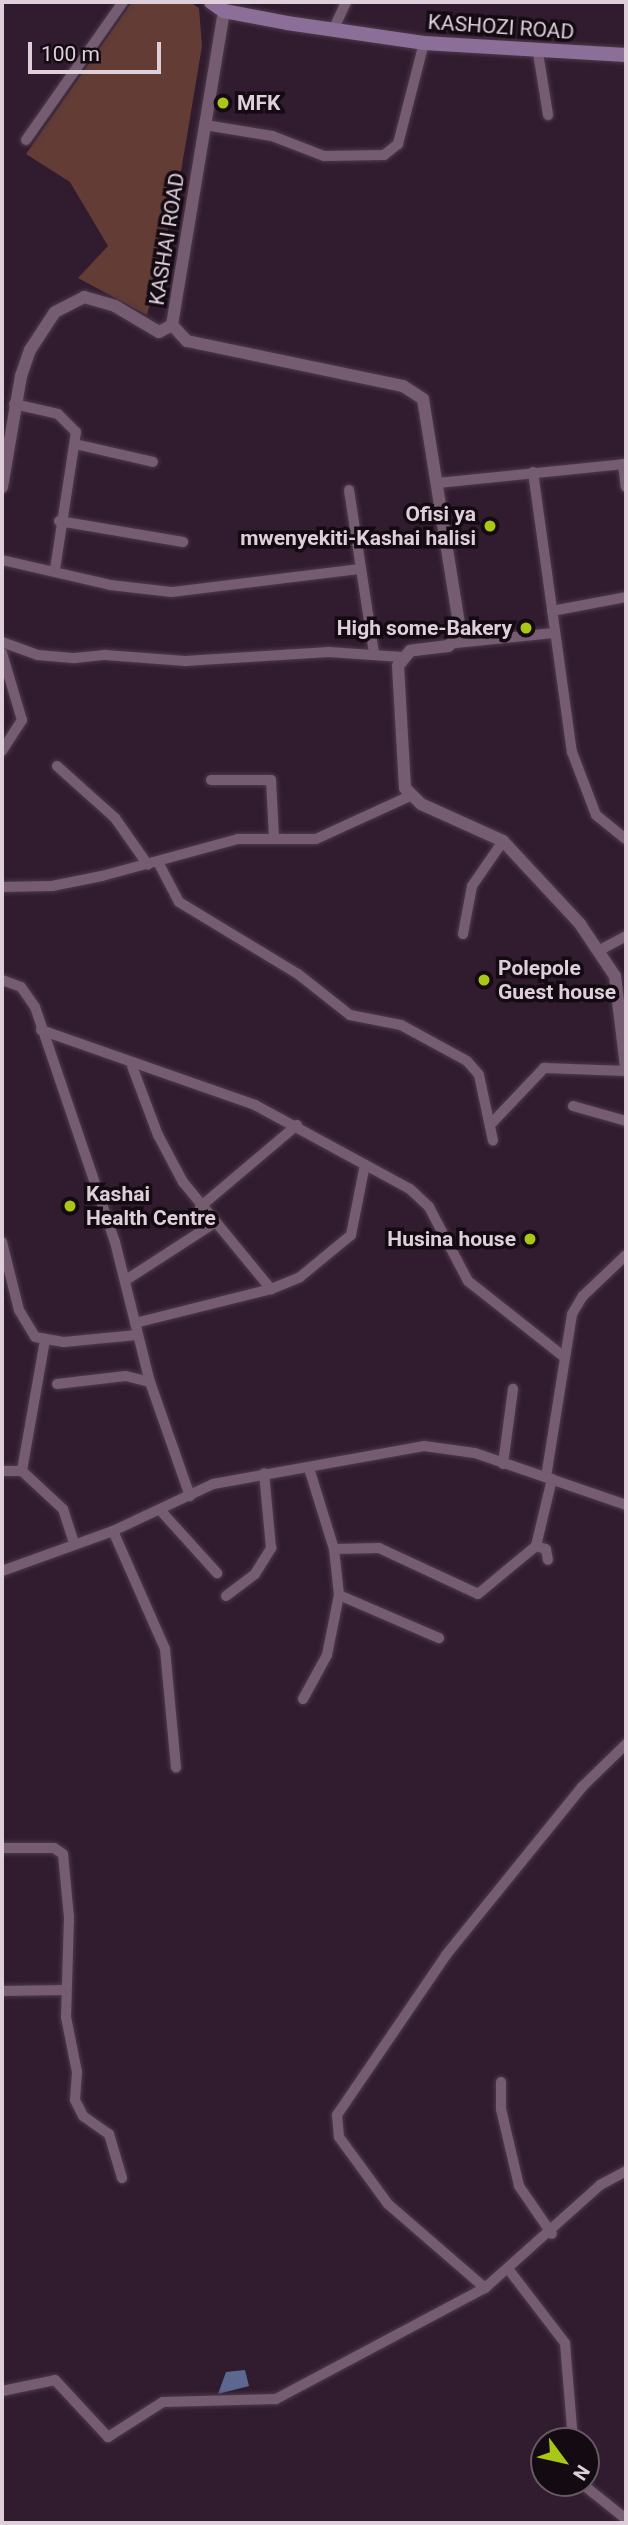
<!DOCTYPE html>
<html>
<head>
<meta charset="utf-8">
<style>
	body { margin:0 }
	#map { position:relative; width:628px; height:2525px; overflow:hidden; background:#311c2f; font-family:Roboto,sans-serif }
	div>[style] { position:absolute }
	[style*='--x'] { left:calc(var(--x)*1px); top:calc(var(--y)*1px); width:calc(var(--w)*1px); rotate:calc(var(--a)*1deg) }
	.green>* { inset:0; background:#623c35 }
	.water>* { inset:0; background:#5d6891 }
	.roads { filter:drop-shadow(0 0 2px #4c3a4a) drop-shadow(0 0 2px #4c3a4a) }
	.minor>* { height:10px; margin:-5px; padding:0 5px; transform-origin:5px; border-radius:5px; background:#755c71 }
	.tertiary>* { height:12px; margin:-6px; padding:0 6px; transform-origin:6px; border-radius:6px; background:#755c71 }
	.secondary>* { height:14px; margin:-7px; padding:0 7px; transform-origin:7px; border-radius:7px; background:#8c6f99 }
	.dots>* { width:19px; height:19px; translate:-50% -50%; box-sizing:border-box; border:4px solid #140a12; border-radius:50% }
	span { translate:-50% -50%; white-space:nowrap; text-align:center; line-height:1.15; -webkit-text-stroke:7px #140a12; paint-order:stroke }
	.street-label { font-size:21px; color:#decfdb }
	.poi-label { font-size:21px; color:#decfdb; font-weight:700 }
	.left { translate:0 -50%; text-align:left }
	.right { translate:-100% -50%; text-align:right }
	.frame { position:absolute; inset:0; border:4px solid #decfdb; pointer-events:none }
	.north { position:absolute; left:530px; top:2427px; width:70px; height:70px; box-sizing:border-box; background:#140a12; border:2px solid #655962; border-radius:50%; rotate:123deg; font-size:19px; font-weight:700; line-height:28px; text-align:center; color:#decfdb }
	.north::after { content:''; display:block; margin:auto; width:24px; height:32px; background:#aac718; clip-path:polygon(50% 0,100% 100%,50% 72%,0 100%) }
	.scale { position:absolute; left:28px; top:42px; width:133px; height:32px; box-sizing:border-box; border:4px solid #decfdb; border-top:0; padding-left:9px; font-size:21px; line-height:24px; white-space:nowrap; color:#decfdb; -webkit-text-stroke:5px #140a12; paint-order:stroke }
</style>
</head>
<body>
<div id="map">
	<div class="green">
		<div style="clip-path:polygon(132px 2px,190px 2px,199px 8px,202px 46px,178px 189px,147px 315px,78px 278px,108px 246px,70px 182px,26px 154px)"></div>
	</div>
	<div class="water">
		<div style="clip-path:polygon(245px 2370px,249px 2386px,218px 2394px,226px 2372px)"></div>
	</div>
	<div class="roads">
		<div class="minor">
			<div style="--x:334;--y:28;--w:29;--a:-65"></div>
			<div style="--x:538;--y:53;--w:63;--a:80.8"></div>
			<div style="--x:205;--y:125;--w:68;--a:9.3"></div>
			<div style="--x:272;--y:136;--w:56;--a:21"></div>
			<div style="--x:324;--y:156;--w:60;--a:-1"></div>
			<div style="--x:384;--y:155;--w:18;--a:-38"></div>
			<div style="--x:398;--y:144;--w:104;--a:-75.6"></div>
			<div style="--x:26;--y:140;--w:169;--a:-54.9"></div>
			<div style="--x:14;--y:404;--w:45;--a:12.8"></div>
			<div style="--x:58;--y:414;--w:25;--a:45"></div>
			<div style="--x:76;--y:432;--w:140;--a:98.7"></div>
			<div style="--x:75;--y:444;--w:80;--a:13"></div>
			<div style="--x:623;--y:464;--w:23;--a:83"></div>
			<div style="--x:533;--y:472;--w:283;--a:82.1"></div>
			<div style="--x:572;--y:752;--w:67;--a:69.1"></div>
			<div style="--x:596;--y:815;--w:38;--a:39"></div>
			<div style="--x:438;--y:483;--w:189;--a:-5.8"></div>
			<div style="--x:349;--y:490;--w:165;--a:81.3"></div>
			<div style="--x:59;--y:521;--w:126;--a:9.6"></div>
			<div style="--x:2;--y:560;--w:111;--a:13"></div>
			<div style="--x:110;--y:585;--w:62;--a:6.4"></div>
			<div style="--x:172;--y:592;--w:187;--a:-7"></div>
			<div style="--x:552;--y:611;--w:75;--a:-10.7"></div>
			<div style="--x:2;--y:642;--w:38;--a:20"></div>
			<div style="--x:38;--y:655;--w:37;--a:5"></div>
			<div style="--x:75;--y:658;--w:30;--a:-6"></div>
			<div style="--x:105;--y:655;--w:80;--a:4.3"></div>
			<div style="--x:185;--y:661;--w:144;--a:-3.6"></div>
			<div style="--x:329;--y:652;--w:73;--a:3.9"></div>
			<div style="--x:456;--y:643;--w:98;--a:-5.9"></div>
			<div style="--x:2;--y:653;--w:70;--a:73.4"></div>
			<div style="--x:22;--y:720;--w:37;--a:123"></div>
			<div style="--x:57;--y:766;--w:78;--a:41.9"></div>
			<div style="--x:115;--y:818;--w:57;--a:54.9"></div>
			<div style="--x:211;--y:780;--w:60;--a:0"></div>
			<div style="--x:271;--y:780;--w:57;--a:87"></div>
			<div style="--x:158;--y:862;--w:45;--a:62.3"></div>
			<div style="--x:179;--y:902;--w:139;--a:31.2"></div>
			<div style="--x:298;--y:974;--w:66;--a:38.3"></div>
			<div style="--x:350;--y:1015;--w:52;--a:11.1"></div>
			<div style="--x:401;--y:1025;--w:75;--a:28.6"></div>
			<div style="--x:467;--y:1061;--w:18;--a:49"></div>
			<div style="--x:479;--y:1075;--w:67;--a:78"></div>
			<div style="--x:2;--y:887;--w:50;--a:-1.1"></div>
			<div style="--x:52;--y:886;--w:51;--a:-11.3"></div>
			<div style="--x:102;--y:876;--w:141;--a:-15.2"></div>
			<div style="--x:238;--y:839;--w:78;--a:0"></div>
			<div style="--x:316;--y:839;--w:103;--a:-24.6"></div>
			<div style="--x:463;--y:934;--w:49;--a:-79.4"></div>
			<div style="--x:472;--y:886;--w:55;--a:-55.4"></div>
			<div style="--x:600;--y:950;--w:30;--a:-28"></div>
			<div style="--x:2;--y:980;--w:20;--a:20"></div>
			<div style="--x:21;--y:987;--w:24;--a:55"></div>
			<div style="--x:35;--y:1007;--w:248;--a:71.2"></div>
			<div style="--x:115;--y:1242;--w:144;--a:76"></div>
			<div style="--x:150;--y:1382;--w:121;--a:70.7"></div>
			<div style="--x:41;--y:1030;--w:227;--a:19.3"></div>
			<div style="--x:255;--y:1105;--w:176;--a:28.5"></div>
			<div style="--x:410;--y:1189;--w:26;--a:43"></div>
			<div style="--x:429;--y:1207;--w:84;--a:62.2"></div>
			<div style="--x:468;--y:1281;--w:121;--a:38.3"></div>
			<div style="--x:132;--y:1066;--w:74;--a:69.4"></div>
			<div style="--x:158;--y:1135;--w:53;--a:62"></div>
			<div style="--x:183;--y:1182;--w:139;--a:50.6"></div>
			<div style="--x:573;--y:1106;--w:55;--a:15.8"></div>
			<div style="--x:490;--y:1125;--w:79;--a:-46.5"></div>
			<div style="--x:544;--y:1068;--w:82;--a:2.1"></div>
			<div style="--x:200;--y:1207;--w:127;--a:-40.2"></div>
			<div style="--x:2;--y:1242;--w:70;--a:76"></div>
			<div style="--x:19;--y:1310;--w:31;--a:59"></div>
			<div style="--x:35;--y:1337;--w:29;--a:10"></div>
			<div style="--x:64;--y:1342;--w:73;--a:-5.5"></div>
			<div style="--x:126;--y:1280;--w:105;--a:-32.9"></div>
			<div style="--x:135;--y:1323;--w:140;--a:-14"></div>
			<div style="--x:271;--y:1289;--w:31;--a:-22"></div>
			<div style="--x:300;--y:1277;--w:66;--a:-39.5"></div>
			<div style="--x:351;--y:1235;--w:72;--a:-78.8"></div>
			<div style="--x:45;--y:1340;--w:133;--a:100"></div>
			<div style="--x:22;--y:1471;--w:56;--a:42.8"></div>
			<div style="--x:63;--y:1509;--w:36;--a:72"></div>
			<div style="--x:57;--y:1384;--w:69;--a:-6.6"></div>
			<div style="--x:126;--y:1376;--w:25;--a:14"></div>
			<div style="--x:503;--y:1464;--w:76;--a:-82.4"></div>
			<div style="--x:2;--y:1471;--w:20;--a:0"></div>
			<div style="--x:546;--y:1477;--w:165;--a:-80.9"></div>
			<div style="--x:572;--y:1314;--w:21;--a:-59"></div>
			<div style="--x:583;--y:1296;--w:59;--a:-43.6"></div>
			<div style="--x:161;--y:1511;--w:84;--a:47.9"></div>
			<div style="--x:113;--y:1531;--w:129;--a:66.2"></div>
			<div style="--x:165;--y:1649;--w:119;--a:84.7"></div>
			<div style="--x:536;--y:1546;--w:69;--a:-76.6"></div>
			<div style="--x:334;--y:1549;--w:45;--a:-1.3"></div>
			<div style="--x:379;--y:1548;--w:109;--a:24.9"></div>
			<div style="--x:478;--y:1594;--w:75;--a:-39.6"></div>
			<div style="--x:536;--y:1546;--w:10;--a:17"></div>
			<div style="--x:546;--y:1549;--w:11;--a:80"></div>
			<div style="--x:2;--y:1571;--w:118;--a:-19.8"></div>
			<div style="--x:113;--y:1531;--w:110;--a:-25.2"></div>
			<div style="--x:213;--y:1484;--w:214;--a:-10.2"></div>
			<div style="--x:424;--y:1446;--w:51;--a:7.8"></div>
			<div style="--x:475;--y:1453;--w:160;--a:19"></div>
			<div style="--x:339;--y:1595;--w:109;--a:23.3"></div>
			<div style="--x:226;--y:1596;--w:36;--a:-37"></div>
			<div style="--x:255;--y:1574;--w:31;--a:-58"></div>
			<div style="--x:271;--y:1548;--w:75;--a:-95.3"></div>
			<div style="--x:303;--y:1699;--w:50;--a:-61.4"></div>
			<div style="--x:327;--y:1655;--w:61;--a:-78.7"></div>
			<div style="--x:339;--y:1595;--w:46;--a:-96.2"></div>
			<div style="--x:334;--y:1549;--w:85;--a:-107.2"></div>
			<div style="--x:2;--y:1848;--w:52;--a:0"></div>
			<div style="--x:54;--y:1848;--w:11;--a:34"></div>
			<div style="--x:63;--y:1854;--w:63;--a:84.6"></div>
			<div style="--x:69;--y:1917;--w:100;--a:91.7"></div>
			<div style="--x:66;--y:2017;--w:56;--a:78.7"></div>
			<div style="--x:77;--y:2072;--w:28;--a:94"></div>
			<div style="--x:75;--y:2100;--w:18;--a:63"></div>
			<div style="--x:83;--y:2116;--w:32;--a:35"></div>
			<div style="--x:109;--y:2134;--w:46;--a:73.5"></div>
			<div style="--x:2;--y:1991;--w:64;--a:-0.9"></div>
			<div style="--x:501;--y:2082;--w:27;--a:90"></div>
			<div style="--x:501;--y:2109;--w:79;--a:76.8"></div>
			<div style="--x:519;--y:2186;--w:58;--a:55.5"></div>
			<div style="--x:509;--y:2270;--w:92;--a:52.5"></div>
			<div style="--x:565;--y:2343;--w:98;--a:85.3"></div>
			<div style="--x:485;--y:2288;--w:128;--a:-139.1"></div>
			<div style="--x:388;--y:2204;--w:83;--a:-126.2"></div>
			<div style="--x:339;--y:2137;--w:22;--a:-95"></div>
			<div style="--x:337;--y:2115;--w:194;--a:-55.7"></div>
			<div style="--x:446;--y:1955;--w:216;--a:-51"></div>
			<div style="--x:582;--y:1787;--w:62;--a:-44.3"></div>
			<div style="--x:2;--y:2391;--w:54;--a:-11.7"></div>
			<div style="--x:55;--y:2380;--w:78;--a:47.1"></div>
			<div style="--x:108;--y:2437;--w:65;--a:-32.5"></div>
			<div style="--x:163;--y:2402;--w:113;--a:-1.5"></div>
			<div style="--x:276;--y:2399;--w:237;--a:-28"></div>
			<div style="--x:485;--y:2288;--w:154;--a:-41.8"></div>
			<div style="--x:600;--y:2185;--w:30;--a:-28"></div>
			<div style="--x:581;--y:2483;--w:58;--a:38.7"></div>
		</div>
		<div class="tertiary">
			<div style="--x:172;--y:325;--w:22;--a:47"></div>
			<div style="--x:187;--y:341;--w:221;--a:11.8"></div>
			<div style="--x:403;--y:386;--w:24;--a:33"></div>
			<div style="--x:423;--y:399;--w:240;--a:80.9"></div>
			<div style="--x:461;--y:636;--w:16;--a:142"></div>
			<div style="--x:448;--y:646;--w:38;--a:173"></div>
			<div style="--x:410;--y:651;--w:19;--a:129"></div>
			<div style="--x:398;--y:666;--w:122;--a:86.7"></div>
			<div style="--x:405;--y:788;--w:23;--a:45"></div>
			<div style="--x:421;--y:804;--w:90;--a:24.3"></div>
			<div style="--x:503;--y:841;--w:113;--a:47.1"></div>
			<div style="--x:580;--y:924;--w:63;--a:56.1"></div>
			<div style="--x:615;--y:976;--w:92;--a:83.1"></div>
			<div style="--x:2;--y:487;--w:113;--a:-80.3"></div>
			<div style="--x:21;--y:376;--w:28;--a:-71"></div>
			<div style="--x:30;--y:350;--w:45;--a:-56.7"></div>
			<div style="--x:55;--y:312;--w:33;--a:-27"></div>
			<div style="--x:84;--y:297;--w:32;--a:16"></div>
			<div style="--x:115;--y:306;--w:51;--a:30.6"></div>
			<div style="--x:159;--y:332;--w:15;--a:-28"></div>
			<div style="--x:172;--y:325;--w:318;--a:-80.6"></div>
		</div>
		<div class="secondary">
			<div style="--x:211;--y:2;--w:16;--a:35"></div>
			<div style="--x:224;--y:11;--w:64;--a:10.8"></div>
			<div style="--x:287;--y:23;--w:138;--a:8.3"></div>
			<div style="--x:424;--y:43;--w:202;--a:3.4"></div>
		</div>
	</div>
	<div class="dots">
		<div style="left:223px;top:103px;background:#aac718"></div>
		<div style="left:490px;top:526px;background:#aac718"></div>
		<div style="left:526px;top:628px;background:#aac718"></div>
		<div style="left:484px;top:980px;background:#aac718"></div>
		<div style="left:70px;top:1206px;background:#aac718"></div>
		<div style="left:530px;top:1239px;background:#aac718"></div>
	</div>
	<div class="street-label">
		<span style="left:501px;top:27px;rotate:4deg">KASHOZI ROAD</span>
		<span style="left:167px;top:239px;rotate:-81deg">KASHAI ROAD</span>
	</div>
	<div class="poi-label">
		<span class="left" style="left:237px;top:103px">MFK</span>
		<span class="right" style="left:476px;top:526px">Ofisi ya<br>mwenyekiti-Kashai halisi</span>
		<span class="right" style="left:512px;top:628px">High some-Bakery</span>
		<span class="left" style="left:498px;top:980px">Polepole<br>Guest house</span>
		<span class="left" style="left:86px;top:1206px">Kashai<br>Health Centre</span>
		<span class="right" style="left:516px;top:1239px">Husina house</span>
	</div>
	<div class="frame"></div>
	<div class="north">N</div>
	<div class="scale">100 m</div>
</div>
</body>
</html>
